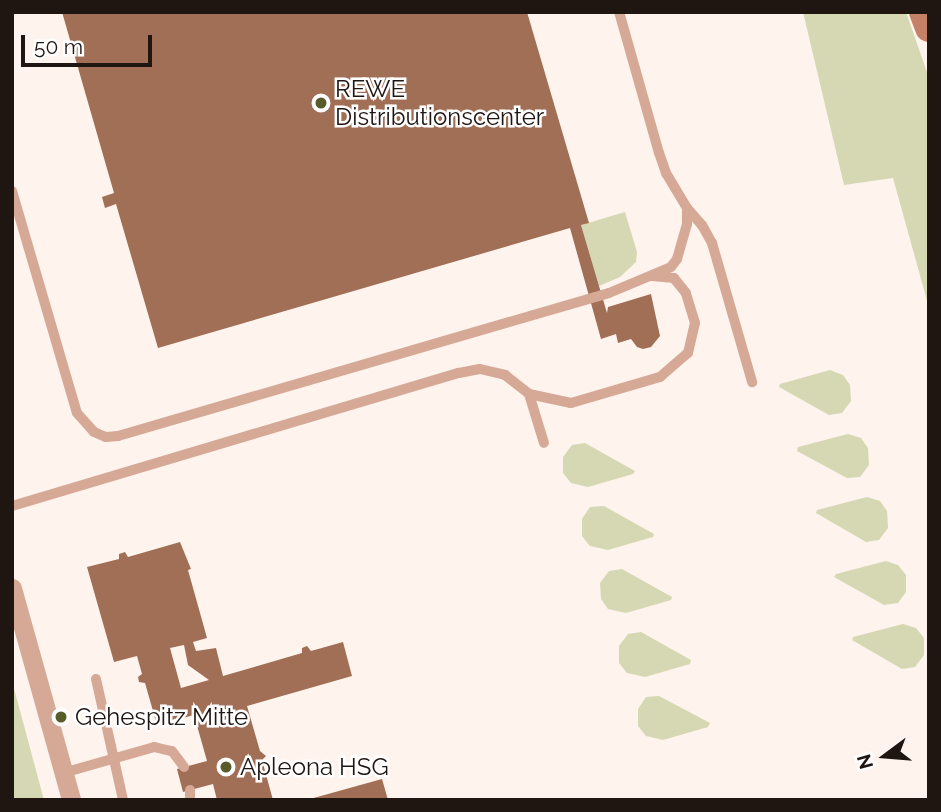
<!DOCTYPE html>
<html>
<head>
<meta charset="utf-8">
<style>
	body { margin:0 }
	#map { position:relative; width:941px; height:812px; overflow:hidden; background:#fef3ed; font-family:Raleway,sans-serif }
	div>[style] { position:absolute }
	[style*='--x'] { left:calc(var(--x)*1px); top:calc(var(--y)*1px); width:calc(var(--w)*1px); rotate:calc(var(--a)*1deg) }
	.green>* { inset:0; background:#d6d8b3 }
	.building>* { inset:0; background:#a16e56 }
	.service>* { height:10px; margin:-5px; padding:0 5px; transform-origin:5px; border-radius:5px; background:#d6a896 }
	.minor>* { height:19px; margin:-9.5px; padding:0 9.5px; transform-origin:9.5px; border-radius:9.5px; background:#d6a896 }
	.secondary>* { height:28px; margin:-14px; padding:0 14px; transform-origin:14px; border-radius:14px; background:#c48167 }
	.dots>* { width:19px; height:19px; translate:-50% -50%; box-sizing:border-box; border:4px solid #fff; border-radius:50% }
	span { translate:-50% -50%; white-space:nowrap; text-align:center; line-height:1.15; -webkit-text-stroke:5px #fff; paint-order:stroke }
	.poi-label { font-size:24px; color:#1f1511 }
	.left { translate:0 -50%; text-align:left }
	.frame { position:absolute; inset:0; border:14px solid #1f1511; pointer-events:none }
	.north { position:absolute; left:850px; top:721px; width:70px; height:70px; -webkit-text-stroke:5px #fff; paint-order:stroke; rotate:254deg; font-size:19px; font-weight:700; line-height:28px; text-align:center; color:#1f1511 }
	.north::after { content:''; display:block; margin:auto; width:24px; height:32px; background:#1f1511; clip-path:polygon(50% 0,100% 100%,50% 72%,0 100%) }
	.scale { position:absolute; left:21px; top:35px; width:131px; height:32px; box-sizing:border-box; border:4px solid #1f1511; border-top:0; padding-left:9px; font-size:21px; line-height:24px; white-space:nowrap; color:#1f1511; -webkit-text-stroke:5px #fff; paint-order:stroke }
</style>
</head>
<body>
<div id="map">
	<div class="green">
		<div style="clip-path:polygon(803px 12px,906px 12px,929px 78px,929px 308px,893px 178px,844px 185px)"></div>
		<div style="clip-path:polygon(625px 212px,637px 252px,636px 262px,620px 277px,599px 286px,581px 225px)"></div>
		<div style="clip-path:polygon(830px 370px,843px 375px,850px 385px,851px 401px,842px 413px,829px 415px,779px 387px,780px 384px)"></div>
		<div style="clip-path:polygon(848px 434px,861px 438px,868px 448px,869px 465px,860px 477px,847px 478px,797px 451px,798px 447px)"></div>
		<div style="clip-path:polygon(585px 443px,635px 471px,633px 474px,588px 487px,571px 483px,563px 473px,563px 457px,572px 445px)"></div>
		<div style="clip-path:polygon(867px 497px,880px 501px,887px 511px,888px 528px,879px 540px,866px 542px,816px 513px,817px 510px)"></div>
		<div style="clip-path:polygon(604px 506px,654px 534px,653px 537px,608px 550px,590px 546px,582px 536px,582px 519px,590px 507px)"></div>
		<div style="clip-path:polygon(886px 561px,898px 565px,906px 575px,906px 592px,898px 603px,884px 605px,834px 577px,836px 574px)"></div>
		<div style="clip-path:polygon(622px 569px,672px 597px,671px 600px,626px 613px,608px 609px,601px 599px,600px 583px,609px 571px)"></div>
		<div style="clip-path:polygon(903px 624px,916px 628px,924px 638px,924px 655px,915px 667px,902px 669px,852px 640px,853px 637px)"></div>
		<div style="clip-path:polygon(641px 632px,691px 660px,690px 664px,645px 677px,627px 673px,619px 663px,619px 646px,628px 634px)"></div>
		<div style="clip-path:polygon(12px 681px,44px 800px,12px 800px)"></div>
		<div style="clip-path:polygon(659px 696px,710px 723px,708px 727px,663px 740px,646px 736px,638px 726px,638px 709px,646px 697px)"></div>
	</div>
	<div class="building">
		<div style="clip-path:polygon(62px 12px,527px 12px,589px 223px,581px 225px,607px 313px,608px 307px,651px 294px,660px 336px,651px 347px,643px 349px,637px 347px,631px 339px,618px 343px,616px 334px,601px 339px,570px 228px,158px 348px,116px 204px,105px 208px,102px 197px,114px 193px)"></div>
		<div style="clip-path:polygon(evenodd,180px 542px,191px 569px,188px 570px,207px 638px,193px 642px,196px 651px,216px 648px,223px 676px,302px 653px,302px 648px,307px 646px,311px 651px,343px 642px,352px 676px,247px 706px,260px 751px,266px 756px,262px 760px,273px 800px,217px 800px,213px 784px,183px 792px,177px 769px,207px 761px,194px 715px,157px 725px,145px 683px,139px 682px,138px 677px,142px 674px,137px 656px,114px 662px,87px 567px,119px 559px,119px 554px,125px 552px,128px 557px,180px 542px,184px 645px,188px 665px,209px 680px,181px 688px,170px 648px,184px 645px)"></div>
		<div style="clip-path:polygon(382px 779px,388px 800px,310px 800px,310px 799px)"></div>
	</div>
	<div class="service">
		<div style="--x:12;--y:191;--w:231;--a:73.7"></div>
		<div style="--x:77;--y:413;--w:25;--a:48"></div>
		<div style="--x:94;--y:432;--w:13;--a:23"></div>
		<div style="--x:106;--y:437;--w:12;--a:-5"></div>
		<div style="--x:118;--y:436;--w:511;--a:-16.24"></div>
		<div style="--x:609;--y:293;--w:67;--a:-22.8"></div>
		<div style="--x:671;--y:267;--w:10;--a:-53"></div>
		<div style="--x:677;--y:259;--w:36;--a:-74"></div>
		<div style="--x:687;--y:224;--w:16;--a:-90"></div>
		<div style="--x:687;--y:208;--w:41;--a:-121"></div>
		<div style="--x:666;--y:173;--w:21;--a:-109"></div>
		<div style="--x:659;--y:153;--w:147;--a:-105.8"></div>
		<div style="--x:687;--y:208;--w:23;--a:49"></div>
		<div style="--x:702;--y:225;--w:21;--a:61"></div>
		<div style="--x:712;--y:243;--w:145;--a:73.9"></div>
		<div style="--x:529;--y:394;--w:51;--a:73"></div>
		<div style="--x:12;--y:506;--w:466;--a:-16.6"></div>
		<div style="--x:459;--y:373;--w:21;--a:-11"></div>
		<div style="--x:480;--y:369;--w:26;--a:13"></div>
		<div style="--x:505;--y:375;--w:31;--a:38"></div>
		<div style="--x:529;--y:394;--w:43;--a:12.1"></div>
		<div style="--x:571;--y:403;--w:93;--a:-16.3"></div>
		<div style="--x:660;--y:377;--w:37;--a:-41"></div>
		<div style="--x:688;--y:353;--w:31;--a:-77"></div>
		<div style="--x:695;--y:323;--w:31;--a:-107"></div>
		<div style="--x:686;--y:293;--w:19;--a:-129"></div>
		<div style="--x:674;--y:278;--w:22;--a:-175"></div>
		<div style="--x:96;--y:679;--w:124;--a:77.4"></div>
		<div style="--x:63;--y:773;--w:95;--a:-15.9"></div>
		<div style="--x:154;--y:747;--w:18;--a:13"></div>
		<div style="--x:172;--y:751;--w:20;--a:53"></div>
		<div style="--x:190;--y:790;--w:10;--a:90"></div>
	</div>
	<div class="minor">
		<div style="--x:12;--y:588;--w:220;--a:74.4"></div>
	</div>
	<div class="secondary">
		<div style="--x:923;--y:12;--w:17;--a:69"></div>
	</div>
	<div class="dots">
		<div style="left:321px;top:103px;background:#585c2a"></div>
		<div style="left:61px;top:717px;background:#585c2a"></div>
		<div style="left:226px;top:767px;background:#585c2a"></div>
	</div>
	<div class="poi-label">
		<span class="left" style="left:335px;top:103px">REWE<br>Distributionscenter</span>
		<span class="left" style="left:75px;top:717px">Gehespitz Mitte</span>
		<span class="left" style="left:240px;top:767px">Apleona HSG</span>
	</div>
	<div class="frame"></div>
	<div class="north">N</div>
	<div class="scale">50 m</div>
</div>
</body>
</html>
